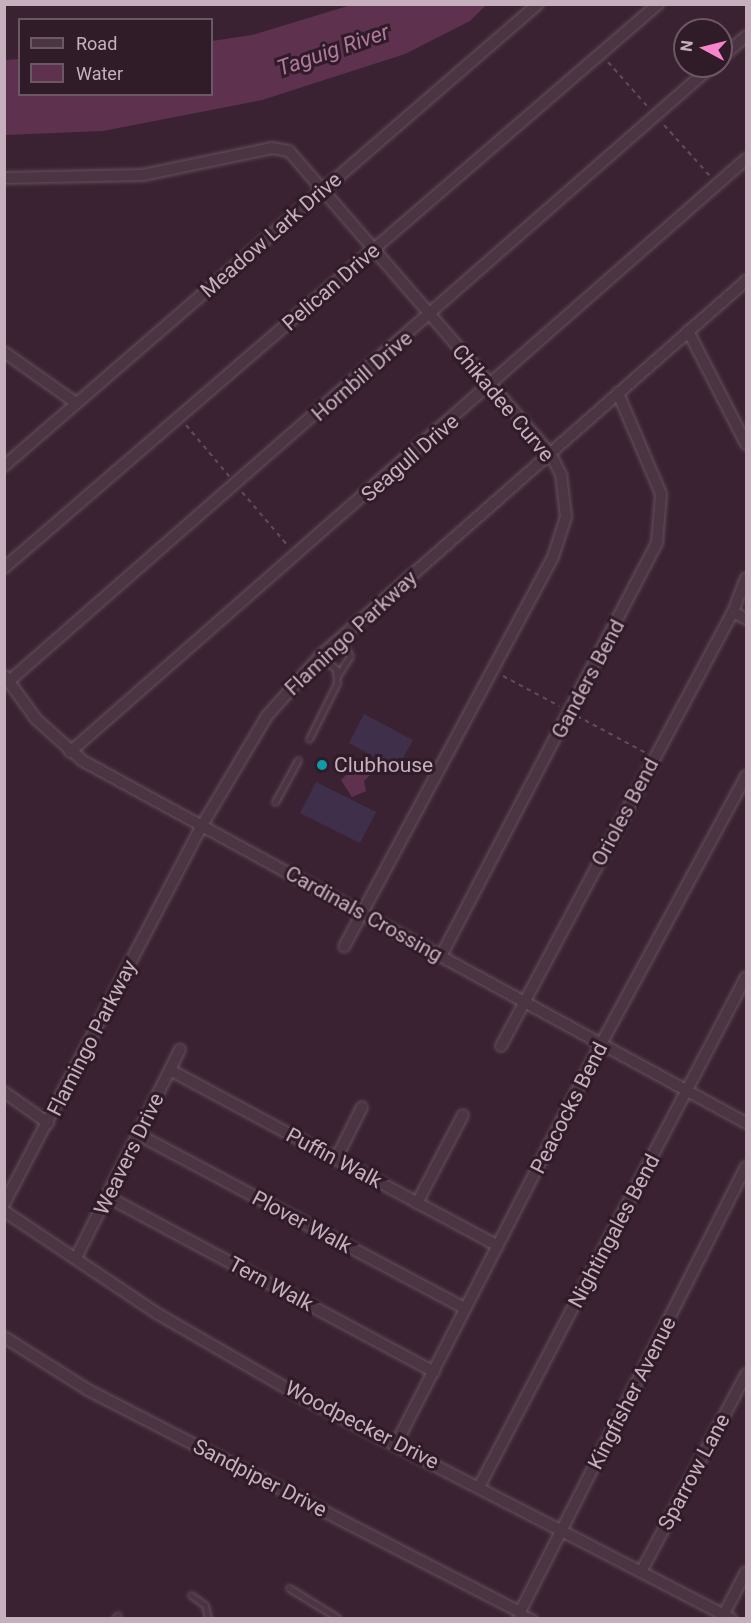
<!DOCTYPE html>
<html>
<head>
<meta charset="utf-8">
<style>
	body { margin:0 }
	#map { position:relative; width:751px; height:1623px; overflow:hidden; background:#3b2232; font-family:Roboto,sans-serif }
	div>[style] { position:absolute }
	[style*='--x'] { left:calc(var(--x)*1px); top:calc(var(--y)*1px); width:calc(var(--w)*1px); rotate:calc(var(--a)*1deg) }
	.green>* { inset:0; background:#402f4b }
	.water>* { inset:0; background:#5e324f }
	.path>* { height:2px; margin-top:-1px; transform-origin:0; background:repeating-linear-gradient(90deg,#5e4a61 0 4.5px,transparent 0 9px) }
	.roads { filter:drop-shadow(0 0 2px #66505e) drop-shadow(0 0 2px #66505e) }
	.service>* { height:5px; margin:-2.5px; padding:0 2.5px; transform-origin:2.5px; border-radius:2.5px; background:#4b3543 }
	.minor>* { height:10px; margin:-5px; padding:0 5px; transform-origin:5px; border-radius:5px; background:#4b3543 }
	.dots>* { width:16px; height:16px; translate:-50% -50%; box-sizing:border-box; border:3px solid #301b28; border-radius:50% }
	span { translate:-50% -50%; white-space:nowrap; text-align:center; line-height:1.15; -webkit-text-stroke:6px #301b28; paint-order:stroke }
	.street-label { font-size:21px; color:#c7b0be }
	.poi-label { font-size:21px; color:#c7b0be }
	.left { translate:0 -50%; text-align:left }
	.water-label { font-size:22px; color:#b0789d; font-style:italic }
	.frame { position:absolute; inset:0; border:6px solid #c7b0be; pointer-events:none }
	.legend { position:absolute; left:18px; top:18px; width:195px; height:78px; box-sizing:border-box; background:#301b28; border:2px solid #6c5764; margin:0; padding:8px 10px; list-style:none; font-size:18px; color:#c7b0be }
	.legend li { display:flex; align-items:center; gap:12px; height:30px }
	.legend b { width:30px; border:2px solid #6c5764 }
	.north { position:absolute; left:673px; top:18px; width:60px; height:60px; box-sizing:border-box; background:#301b28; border:2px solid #6c5764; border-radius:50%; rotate:277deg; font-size:16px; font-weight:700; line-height:24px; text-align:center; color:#c7b0be }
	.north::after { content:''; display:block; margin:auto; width:21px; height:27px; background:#f983cc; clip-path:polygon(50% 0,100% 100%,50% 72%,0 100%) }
</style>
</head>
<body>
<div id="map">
	<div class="green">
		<div style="clip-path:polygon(364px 714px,413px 740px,397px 769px,349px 743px)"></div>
		<div style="clip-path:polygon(316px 782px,376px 812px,360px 843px,300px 813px)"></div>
	</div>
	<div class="water">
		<div style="clip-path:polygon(351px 5px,486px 5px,470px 21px,405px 54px,262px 100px,103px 131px,5px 135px,5px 60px,19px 59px,20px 94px,212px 94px,212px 41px,252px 35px)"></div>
		<div style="clip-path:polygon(361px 761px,372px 773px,364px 781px,366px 791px,352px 797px,341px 780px)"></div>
	</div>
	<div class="path">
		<div style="--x:608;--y:62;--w:60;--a:48.4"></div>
		<div style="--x:664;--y:125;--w:69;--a:48"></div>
		<div style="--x:186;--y:425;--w:67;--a:49.9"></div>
		<div style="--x:242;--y:492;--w:72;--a:49.5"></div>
		<div style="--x:503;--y:676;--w:64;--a:28.2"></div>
		<div style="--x:577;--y:716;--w:78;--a:28.2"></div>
	</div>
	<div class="roads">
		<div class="service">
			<div style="--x:338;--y:675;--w:22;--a:-58"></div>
			<div style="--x:350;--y:656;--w:20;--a:-120"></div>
			<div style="--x:309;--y:739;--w:63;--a:-63.4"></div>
			<div style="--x:337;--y:683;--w:14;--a:-94"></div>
			<div style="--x:336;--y:669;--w:21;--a:-141"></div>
			<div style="--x:275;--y:802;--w:48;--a:-61.3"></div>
			<div style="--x:289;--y:1588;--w:57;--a:31.5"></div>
			<div style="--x:191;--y:1595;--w:17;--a:36"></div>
			<div style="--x:205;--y:1605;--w:13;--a:77"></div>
			<div style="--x:115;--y:1618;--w:4;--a:-45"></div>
			<div style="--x:516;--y:1618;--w:7;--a:-56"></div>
			<div style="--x:520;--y:1612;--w:15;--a:23"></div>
		</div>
		<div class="minor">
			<div style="--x:721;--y:58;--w:33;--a:-41"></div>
			<div style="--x:4;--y:178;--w:139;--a:-1.2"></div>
			<div style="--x:143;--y:175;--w:132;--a:-11.8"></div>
			<div style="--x:272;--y:148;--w:17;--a:10"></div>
			<div style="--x:289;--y:151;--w:399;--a:49.2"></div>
			<div style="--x:550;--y:453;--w:25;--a:63"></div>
			<div style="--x:561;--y:475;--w:42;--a:83.2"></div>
			<div style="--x:566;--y:517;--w:42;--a:108"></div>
			<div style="--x:553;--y:557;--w:442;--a:118.2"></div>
			<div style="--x:688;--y:331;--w:127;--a:62.8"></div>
			<div style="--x:4;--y:352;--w:88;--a:35.3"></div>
			<div style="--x:4;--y:466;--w:706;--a:-40.87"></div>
			<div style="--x:4;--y:568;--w:864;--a:-40.77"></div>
			<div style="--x:733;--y:612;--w:15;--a:28"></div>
			<div style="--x:5;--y:676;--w:53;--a:54.2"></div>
			<div style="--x:36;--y:719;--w:63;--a:41.8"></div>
			<div style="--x:83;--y:761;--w:755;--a:28.63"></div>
			<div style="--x:8;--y:682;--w:935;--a:-41.19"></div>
			<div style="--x:70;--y:752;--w:899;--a:-41.26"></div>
			<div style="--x:441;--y:956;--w:467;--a:-62.4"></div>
			<div style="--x:657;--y:542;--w:48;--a:-85.2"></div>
			<div style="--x:661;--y:494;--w:110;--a:-113.1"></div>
			<div style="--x:501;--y:1046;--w:492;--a:-61.9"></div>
			<div style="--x:733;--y:612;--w:36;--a:-69"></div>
			<div style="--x:170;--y:1070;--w:372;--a:28.2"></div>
			<div style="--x:4;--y:1092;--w:54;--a:35.2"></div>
			<div style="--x:139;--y:1135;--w:369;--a:28"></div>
			<div style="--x:336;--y:1159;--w:58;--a:-63.4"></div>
			<div style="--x:108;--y:1197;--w:370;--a:28.2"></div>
			<div style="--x:417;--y:1203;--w:99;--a:-62.4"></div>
			<div style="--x:4;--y:1204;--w:425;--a:-62.4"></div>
			<div style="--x:201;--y:827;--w:129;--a:-59.3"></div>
			<div style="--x:267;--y:716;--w:80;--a:-48.5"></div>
			<div style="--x:320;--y:656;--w:568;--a:-41.36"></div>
			<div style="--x:4;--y:1211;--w:185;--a:33.8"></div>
			<div style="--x:158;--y:1314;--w:164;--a:30"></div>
			<div style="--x:300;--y:1396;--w:485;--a:27.3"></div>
			<div style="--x:76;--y:1258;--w:233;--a:-63.5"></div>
			<div style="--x:4;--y:1337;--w:99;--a:32.2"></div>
			<div style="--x:88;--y:1390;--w:486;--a:27.2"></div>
			<div style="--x:520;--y:1612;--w:499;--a:-63.1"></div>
			<div style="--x:397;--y:1442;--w:445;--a:-62.9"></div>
			<div style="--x:600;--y:1046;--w:307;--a:-61.6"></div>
			<div style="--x:480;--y:1485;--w:573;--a:-62.36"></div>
			<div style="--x:642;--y:1570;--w:222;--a:-62"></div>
			<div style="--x:724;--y:1614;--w:47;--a:-62.4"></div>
		</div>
	</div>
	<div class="dots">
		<div style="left:322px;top:765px;background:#0f9aa8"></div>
	</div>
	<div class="street-label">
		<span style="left:271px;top:235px;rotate:-41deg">Meadow Lark Drive</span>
		<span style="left:331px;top:287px;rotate:-41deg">Pelican Drive</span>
		<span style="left:362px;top:376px;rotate:-41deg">Hornbill Drive</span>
		<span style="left:503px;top:403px;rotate:50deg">Chikadee Curve</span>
		<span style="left:410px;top:458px;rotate:-41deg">Seagull Drive</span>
		<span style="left:351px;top:633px;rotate:-43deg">Flamingo Parkway</span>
		<span style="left:588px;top:679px;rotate:-62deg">Ganders Bend</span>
		<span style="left:625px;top:812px;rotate:-62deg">Orioles Bend</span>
		<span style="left:364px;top:914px;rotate:29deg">Cardinals Crossing</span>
		<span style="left:92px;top:1038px;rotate:-63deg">Flamingo Parkway</span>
		<span style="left:569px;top:1108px;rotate:-63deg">Peacocks Bend</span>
		<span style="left:129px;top:1154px;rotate:-64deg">Weavers Drive</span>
		<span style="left:334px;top:1158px;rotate:28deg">Puffin Walk</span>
		<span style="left:302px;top:1222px;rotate:28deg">Plover Walk</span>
		<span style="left:614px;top:1231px;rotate:-62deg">Nightingales Bend</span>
		<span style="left:271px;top:1284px;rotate:28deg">Tern Walk</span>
		<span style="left:632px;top:1393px;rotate:-63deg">Kingfisher Avenue</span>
		<span style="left:362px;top:1425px;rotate:27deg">Woodpecker Drive</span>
		<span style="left:694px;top:1472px;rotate:-62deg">Sparrow Lane</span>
		<span style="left:260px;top:1478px;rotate:27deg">Sandpiper Drive</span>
	</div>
	<div class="poi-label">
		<span class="left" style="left:334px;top:765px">Clubhouse</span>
	</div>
	<div class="water-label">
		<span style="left:333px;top:50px;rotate:-19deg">Taguig River</span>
	</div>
	<div class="frame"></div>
	<ul class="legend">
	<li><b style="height:8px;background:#4b3543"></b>Road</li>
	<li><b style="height:16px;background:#5e324f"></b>Water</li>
	</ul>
	<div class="north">N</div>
</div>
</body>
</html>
